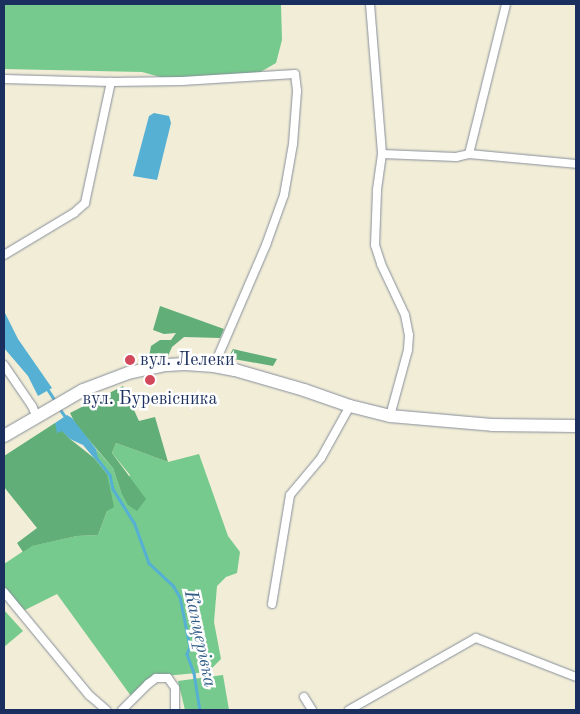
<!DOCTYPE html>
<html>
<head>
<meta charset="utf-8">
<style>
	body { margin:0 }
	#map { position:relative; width:580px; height:714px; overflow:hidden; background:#f1edd7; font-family:"Old Standard TT",serif }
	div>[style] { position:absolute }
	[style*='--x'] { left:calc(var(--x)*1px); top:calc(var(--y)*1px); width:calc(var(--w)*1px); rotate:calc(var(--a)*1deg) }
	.green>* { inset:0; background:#77ca8d }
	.forest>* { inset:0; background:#61ae78 }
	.water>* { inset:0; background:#56b0d3 }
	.stream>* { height:2.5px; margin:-1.25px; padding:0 1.25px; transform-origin:1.25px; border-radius:1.25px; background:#56b0d3 }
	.roads { filter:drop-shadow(0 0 1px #868e9a) drop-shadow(0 0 1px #868e9a) }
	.street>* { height:8px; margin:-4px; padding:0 4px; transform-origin:4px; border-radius:4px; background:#fff }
	.primary>* { height:12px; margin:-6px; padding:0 6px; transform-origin:6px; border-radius:6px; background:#fff }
	.dots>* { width:14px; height:14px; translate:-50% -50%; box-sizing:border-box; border:2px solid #fff; border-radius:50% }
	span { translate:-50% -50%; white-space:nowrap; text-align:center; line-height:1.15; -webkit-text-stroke:5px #fff; paint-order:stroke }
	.poi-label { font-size:18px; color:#1b2f5e }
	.left { translate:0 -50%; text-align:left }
	.water-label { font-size:19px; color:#305c87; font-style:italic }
	.frame { position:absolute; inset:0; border:5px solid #1b2f5e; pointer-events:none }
</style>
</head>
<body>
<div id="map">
	<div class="green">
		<div style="clip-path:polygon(4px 4px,281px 4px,282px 40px,276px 63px,252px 77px,164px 78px,142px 72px,4px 69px)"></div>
		<div style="clip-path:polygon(116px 443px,168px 462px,199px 454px,228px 536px,240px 552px,237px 573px,226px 577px,217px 586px,214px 622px,221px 659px,208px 672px,153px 677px,131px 696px,57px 594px,21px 612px,4px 591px,4px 564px,31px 546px,77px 536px,98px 535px,107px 511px,107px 474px,94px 458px,97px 458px,96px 449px,113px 468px,121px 492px,130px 475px,112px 453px)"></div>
		<div style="clip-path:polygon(4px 610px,23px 631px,4px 647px)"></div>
		<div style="clip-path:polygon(223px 675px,229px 710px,185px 710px,178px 681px)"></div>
	</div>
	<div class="forest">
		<div style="clip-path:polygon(160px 306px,224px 329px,220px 338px,184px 337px,172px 347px,168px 356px,149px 357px,151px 346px,160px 340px,171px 340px,176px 333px,164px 334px,153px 330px)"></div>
		<div style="clip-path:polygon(233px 349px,277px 359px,273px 366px,228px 358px)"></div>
		<div style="clip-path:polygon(123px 386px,139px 421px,155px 417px,168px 462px,116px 443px,112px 453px,146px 499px,137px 511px,128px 505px,121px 492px,113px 468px,76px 425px,70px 413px)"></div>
		<div style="clip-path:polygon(55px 423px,70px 439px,94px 458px,107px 474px,114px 507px,107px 511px,98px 535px,77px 536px,32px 546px,23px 552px,17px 543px,37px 528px,4px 487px,4px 456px)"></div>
	</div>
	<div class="water">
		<div style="clip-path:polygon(154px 113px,169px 116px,171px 123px,157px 180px,133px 176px,149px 116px)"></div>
		<div style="clip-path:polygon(4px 311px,18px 339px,52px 388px,38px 396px,28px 376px,4px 348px)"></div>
		<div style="clip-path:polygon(67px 415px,72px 418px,96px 449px,98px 458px,94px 458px,83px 445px,70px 439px,62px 431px,57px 433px,55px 423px)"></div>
	</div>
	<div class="stream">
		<div style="--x:47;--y:388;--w:17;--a:57"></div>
		<div style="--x:60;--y:409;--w:12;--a:55"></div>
		<div style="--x:96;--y:457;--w:23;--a:52"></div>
		<div style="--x:110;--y:475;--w:14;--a:78"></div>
		<div style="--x:113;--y:489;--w:39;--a:58"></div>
		<div style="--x:134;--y:522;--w:44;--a:69.9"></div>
		<div style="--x:149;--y:563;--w:33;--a:43"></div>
		<div style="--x:173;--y:585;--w:14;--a:60"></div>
		<div style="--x:180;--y:597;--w:51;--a:78.7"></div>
		<div style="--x:190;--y:647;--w:8;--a:113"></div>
		<div style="--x:187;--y:654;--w:20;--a:70"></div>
		<div style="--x:194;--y:673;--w:37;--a:81"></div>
	</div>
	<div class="roads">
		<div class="street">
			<div style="--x:370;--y:4;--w:150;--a:85.4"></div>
			<div style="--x:382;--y:154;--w:37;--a:98"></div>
			<div style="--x:377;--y:191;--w:54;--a:92.1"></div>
			<div style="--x:375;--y:245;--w:20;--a:72"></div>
			<div style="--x:381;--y:264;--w:56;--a:64.8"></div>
			<div style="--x:405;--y:315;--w:20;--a:79"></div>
			<div style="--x:409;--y:335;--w:15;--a:94"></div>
			<div style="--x:408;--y:350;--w:68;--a:105.3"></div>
			<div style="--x:4;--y:79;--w:107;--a:1.6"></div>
			<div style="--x:111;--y:82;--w:71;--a:-0.8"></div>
			<div style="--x:182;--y:81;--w:113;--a:-3.5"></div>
			<div style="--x:295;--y:74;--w:17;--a:83"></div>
			<div style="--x:297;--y:91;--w:53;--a:94.3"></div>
			<div style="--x:293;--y:144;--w:52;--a:100"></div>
			<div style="--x:284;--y:195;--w:53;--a:109.8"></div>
			<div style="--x:266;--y:245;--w:132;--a:113.3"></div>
			<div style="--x:382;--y:154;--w:74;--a:2.3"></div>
			<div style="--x:456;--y:157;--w:13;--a:-13"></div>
			<div style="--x:469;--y:154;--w:107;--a:5.3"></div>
			<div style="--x:469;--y:154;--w:154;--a:-76.1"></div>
			<div style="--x:4;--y:255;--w:82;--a:-31"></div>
			<div style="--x:74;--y:213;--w:15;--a:-42"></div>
			<div style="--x:85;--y:203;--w:124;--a:-77.9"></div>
			<div style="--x:4;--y:365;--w:50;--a:55.7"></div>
			<div style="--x:32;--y:406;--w:12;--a:66"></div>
			<div style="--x:4;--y:592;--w:134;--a:50.5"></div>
			<div style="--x:89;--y:695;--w:23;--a:41"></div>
			<div style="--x:272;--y:604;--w:110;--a:-80.6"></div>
			<div style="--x:290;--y:495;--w:48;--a:-50"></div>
			<div style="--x:321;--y:458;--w:60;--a:-60.9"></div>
			<div style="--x:304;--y:697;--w:15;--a:58"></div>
			<div style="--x:122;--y:710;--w:37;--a:-45"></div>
			<div style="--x:148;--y:684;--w:10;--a:-37"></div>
			<div style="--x:156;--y:678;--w:12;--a:0"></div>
			<div style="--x:168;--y:678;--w:12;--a:55"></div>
			<div style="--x:175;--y:688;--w:22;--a:90"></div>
			<div style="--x:349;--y:710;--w:146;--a:-29.6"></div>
			<div style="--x:476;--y:638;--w:107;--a:21.3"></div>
		</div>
		<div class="primary">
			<div style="--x:4;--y:436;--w:91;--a:-30.2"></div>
			<div style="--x:83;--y:390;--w:48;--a:-20.7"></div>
			<div style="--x:128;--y:373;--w:40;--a:-12"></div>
			<div style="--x:167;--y:365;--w:18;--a:-3"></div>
			<div style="--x:185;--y:364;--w:29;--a:4"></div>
			<div style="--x:214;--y:366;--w:21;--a:11"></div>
			<div style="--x:235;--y:370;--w:72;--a:16.2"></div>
			<div style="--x:304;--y:390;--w:49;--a:19.2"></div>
			<div style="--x:350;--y:406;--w:41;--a:14"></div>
			<div style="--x:390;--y:416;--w:102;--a:5"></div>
			<div style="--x:492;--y:425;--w:84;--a:0.7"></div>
		</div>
	</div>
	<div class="dots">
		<div style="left:130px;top:360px;background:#d1495b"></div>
		<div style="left:150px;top:380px;background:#d1495b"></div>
	</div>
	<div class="poi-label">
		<span class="left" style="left:140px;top:360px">вул. Лелеки</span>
		<span style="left:150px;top:399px">вул. Буревісника</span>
	</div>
	<div class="water-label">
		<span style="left:199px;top:639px;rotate:78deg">Канцерівка</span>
	</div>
	<div class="frame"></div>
</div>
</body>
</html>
